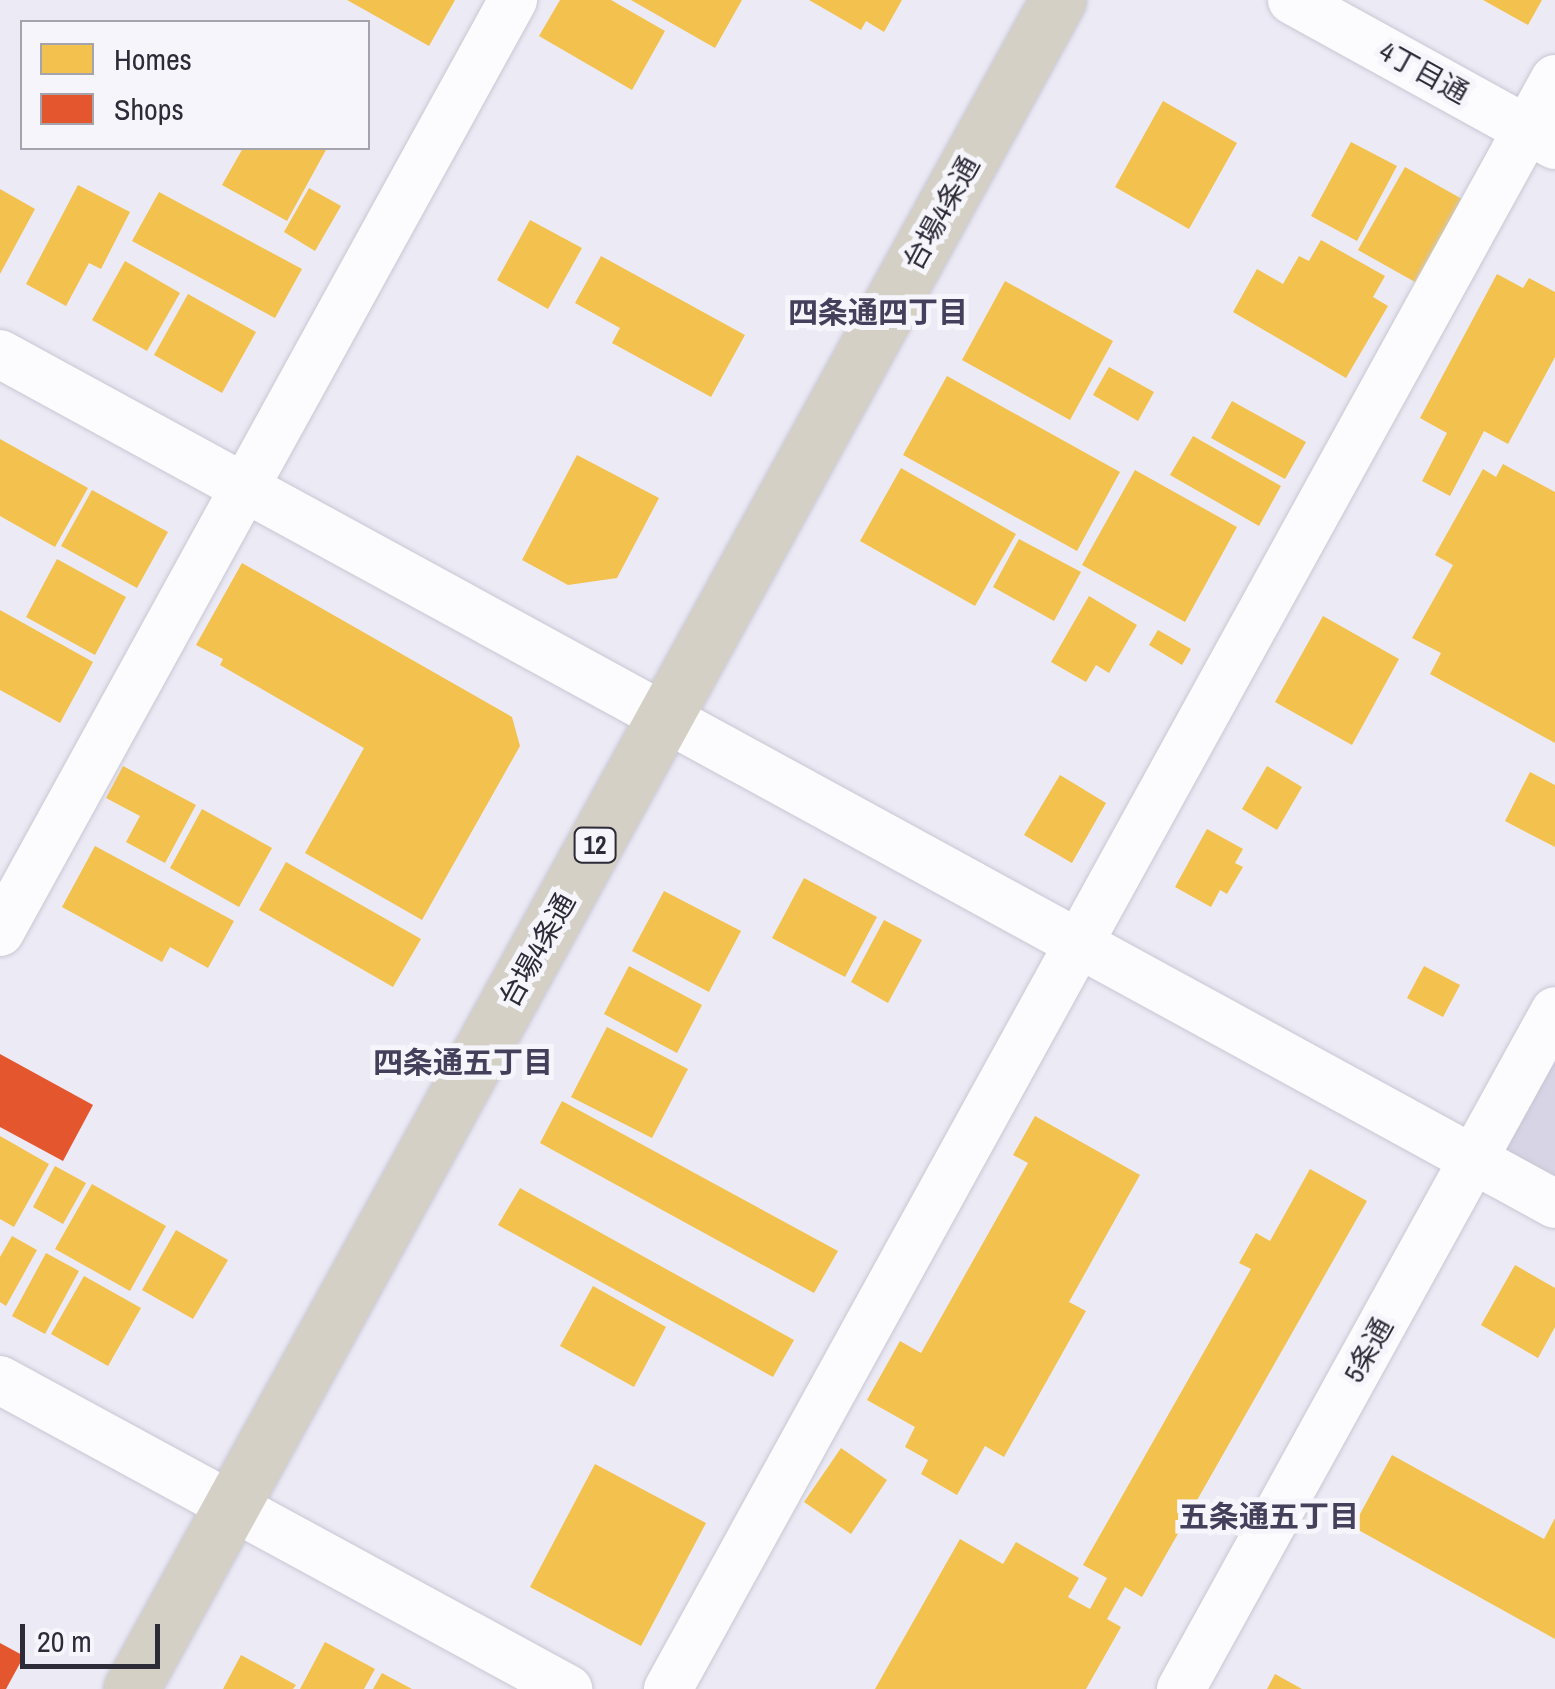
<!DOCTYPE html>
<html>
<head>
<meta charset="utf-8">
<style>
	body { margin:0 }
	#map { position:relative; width:1555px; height:1689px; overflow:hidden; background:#eceaf5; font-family:"Archivo Narrow","Noto Sans JP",sans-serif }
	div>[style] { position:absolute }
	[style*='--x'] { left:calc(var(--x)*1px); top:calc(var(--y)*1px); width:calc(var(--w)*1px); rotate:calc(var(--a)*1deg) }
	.green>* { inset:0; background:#d7d4e6 }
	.homes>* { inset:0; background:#f2c14e }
	.shops>* { inset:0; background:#e4572e }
	.roads { filter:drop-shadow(0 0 2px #c8c7d3) drop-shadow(0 0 2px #c8c7d3) }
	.minor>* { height:48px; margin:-24px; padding:0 24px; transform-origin:24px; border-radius:24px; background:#fcfcfe }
	.highway>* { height:55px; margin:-27.5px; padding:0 27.5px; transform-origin:27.5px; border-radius:27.5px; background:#d5d0c5 }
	span { translate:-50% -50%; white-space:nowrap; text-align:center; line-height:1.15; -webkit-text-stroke:10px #f5f5fb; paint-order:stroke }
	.shield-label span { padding:2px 8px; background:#f5f5fb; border:2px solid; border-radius:8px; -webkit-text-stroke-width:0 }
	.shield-label { font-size:25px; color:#2d2b38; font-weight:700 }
	.street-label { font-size:28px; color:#2d2b38 }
	.neighbourhood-label { font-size:30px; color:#443f5a; font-weight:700 }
	.legend { position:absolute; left:20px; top:20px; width:350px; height:130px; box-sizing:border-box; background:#f5f5fb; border:2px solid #a5a4ad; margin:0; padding:12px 18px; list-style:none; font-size:30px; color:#2d2b38 }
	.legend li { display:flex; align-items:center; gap:20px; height:50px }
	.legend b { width:50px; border:2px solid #a5a4ad }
	.scale { position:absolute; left:20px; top:1624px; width:140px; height:45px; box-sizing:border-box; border:5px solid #2d2b38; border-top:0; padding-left:12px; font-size:30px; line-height:35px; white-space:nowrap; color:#2d2b38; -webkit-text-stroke:8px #f5f5fb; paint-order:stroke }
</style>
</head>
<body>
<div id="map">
	<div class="green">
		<div style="clip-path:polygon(1555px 1011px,1555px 1204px,1473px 1159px)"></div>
	</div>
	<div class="homes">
		<div style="clip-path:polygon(347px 0,455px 0,429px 46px)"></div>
		<div style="clip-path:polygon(560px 0,611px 0,665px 31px,632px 90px,539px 36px)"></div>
		<div style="clip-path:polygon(631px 0,742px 0,715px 48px)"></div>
		<div style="clip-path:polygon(809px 0,902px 0,884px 32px,866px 21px,861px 30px)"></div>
		<div style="clip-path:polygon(1483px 0,1542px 0,1528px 25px)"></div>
		<div style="clip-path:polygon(1163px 101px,1237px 143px,1189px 229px,1115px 187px)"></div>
		<div style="clip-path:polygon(1351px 142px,1397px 166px,1357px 241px,1311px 216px)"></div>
		<div style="clip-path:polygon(243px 148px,327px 148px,287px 221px,222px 185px)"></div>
		<div style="clip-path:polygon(1405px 167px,1462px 199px,1415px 282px,1358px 250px)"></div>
		<div style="clip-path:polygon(78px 185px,130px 212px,101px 269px,89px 263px,66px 306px,26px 284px)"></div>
		<div style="clip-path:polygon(309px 188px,341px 206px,315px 251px,284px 232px)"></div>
		<div style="clip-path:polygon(0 189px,35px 209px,0 274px)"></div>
		<div style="clip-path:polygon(159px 192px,302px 269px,275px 318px,132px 241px)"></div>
		<div style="clip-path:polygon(530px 220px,582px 248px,548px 309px,497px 280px)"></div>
		<div style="clip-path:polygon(1321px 240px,1385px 276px,1373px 297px,1388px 306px,1346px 378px,1233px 312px,1257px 269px,1283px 284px,1299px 256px,1309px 261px)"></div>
		<div style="clip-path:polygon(601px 256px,745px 335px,711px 397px,612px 343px,620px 328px,575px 303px)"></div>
		<div style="clip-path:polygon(125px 261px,180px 293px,147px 351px,92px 320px)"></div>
		<div style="clip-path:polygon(1497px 274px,1523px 288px,1529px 278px,1555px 292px,1555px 357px,1508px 444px,1484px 431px,1450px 496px,1422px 481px,1447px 433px,1420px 418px)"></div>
		<div style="clip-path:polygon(1005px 281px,1113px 341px,1070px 420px,962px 360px)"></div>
		<div style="clip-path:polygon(188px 294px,256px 332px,222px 393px,154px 355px)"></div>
		<div style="clip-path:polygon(1109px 367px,1154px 392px,1138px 421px,1093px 395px)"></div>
		<div style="clip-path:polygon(947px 376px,1120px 472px,1077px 551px,903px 455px)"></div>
		<div style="clip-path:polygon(1232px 401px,1306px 442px,1285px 479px,1211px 438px)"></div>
		<div style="clip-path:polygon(1193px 436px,1281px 486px,1259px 526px,1170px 475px)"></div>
		<div style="clip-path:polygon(0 439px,88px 488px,55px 547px,0 516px)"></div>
		<div style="clip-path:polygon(577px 455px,659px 498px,617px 578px,568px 585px,522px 560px)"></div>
		<div style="clip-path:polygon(1503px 464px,1555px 492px,1555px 743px,1430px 674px,1441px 653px,1412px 638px,1453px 565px,1435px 555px,1483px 469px,1496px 477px)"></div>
		<div style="clip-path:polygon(901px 468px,1016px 534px,975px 606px,860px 541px)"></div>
		<div style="clip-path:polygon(1135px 470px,1237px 527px,1185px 622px,1082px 565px)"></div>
		<div style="clip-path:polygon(92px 490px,168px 532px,137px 588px,61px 546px)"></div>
		<div style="clip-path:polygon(1019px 539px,1081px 572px,1054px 621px,993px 587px)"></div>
		<div style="clip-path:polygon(57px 559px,126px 597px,95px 655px,26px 617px)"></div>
		<div style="clip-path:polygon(242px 563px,512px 717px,520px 746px,422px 920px,305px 853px,364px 748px,220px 665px,223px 659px,196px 645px)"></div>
		<div style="clip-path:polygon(1089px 596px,1137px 625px,1109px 673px,1096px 665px,1086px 682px,1051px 662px)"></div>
		<div style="clip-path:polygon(0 610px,93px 662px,60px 723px,0 690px)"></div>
		<div style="clip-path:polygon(1323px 616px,1399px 659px,1352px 745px,1275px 702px)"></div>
		<div style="clip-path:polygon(1158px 630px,1191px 649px,1182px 665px,1149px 645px)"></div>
		<div style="clip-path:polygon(123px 766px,196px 805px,165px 863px,126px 842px,140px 816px,106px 798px)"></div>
		<div style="clip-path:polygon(1267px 766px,1302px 787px,1277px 830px,1242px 809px)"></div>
		<div style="clip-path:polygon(1530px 772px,1555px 785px,1555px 847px,1505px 821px)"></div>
		<div style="clip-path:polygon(1060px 775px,1106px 803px,1072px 863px,1024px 835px)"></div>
		<div style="clip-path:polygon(202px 809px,272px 848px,239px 907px,170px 868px)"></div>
		<div style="clip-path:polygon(1207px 829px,1243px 849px,1235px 863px,1243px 867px,1227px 894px,1220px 890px,1211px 907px,1175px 887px)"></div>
		<div style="clip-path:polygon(95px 846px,234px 921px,208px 968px,170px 947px,162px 962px,62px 907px)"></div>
		<div style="clip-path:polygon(286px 862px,421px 939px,393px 987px,259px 910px)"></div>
		<div style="clip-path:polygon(804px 878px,877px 917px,845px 977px,772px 938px)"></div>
		<div style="clip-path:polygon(664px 891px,741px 931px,709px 992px,632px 951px)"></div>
		<div style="clip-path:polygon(884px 920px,922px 940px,888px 1003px,851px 982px)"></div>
		<div style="clip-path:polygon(629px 966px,702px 1005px,677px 1053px,604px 1014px)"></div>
		<div style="clip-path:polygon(1424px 966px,1460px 985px,1443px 1017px,1407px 998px)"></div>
		<div style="clip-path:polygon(607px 1027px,688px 1069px,652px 1138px,571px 1097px)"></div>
		<div style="clip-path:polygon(562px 1101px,838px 1251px,814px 1293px,540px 1143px)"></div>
		<div style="clip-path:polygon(1035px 1116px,1140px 1175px,1069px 1302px,1086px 1311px,1004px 1457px,985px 1446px,957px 1495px,921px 1474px,928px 1460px,905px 1447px,915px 1427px,867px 1400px,900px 1341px,921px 1353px,1028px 1163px,1013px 1155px)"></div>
		<div style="clip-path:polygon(0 1136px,49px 1164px,14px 1227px,0 1219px)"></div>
		<div style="clip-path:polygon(55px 1166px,86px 1183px,63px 1224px,33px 1207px)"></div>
		<div style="clip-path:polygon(1310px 1169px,1367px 1201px,1142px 1597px,1125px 1587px,1107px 1619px,1121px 1627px,1086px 1689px,875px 1689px,960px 1539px,1003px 1564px,1016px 1542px,1079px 1578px,1068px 1597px,1090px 1609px,1107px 1578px,1083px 1565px,1251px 1269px,1239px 1263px,1256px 1233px,1270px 1241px)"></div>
		<div style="clip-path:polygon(92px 1184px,166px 1226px,130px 1291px,55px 1249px)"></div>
		<div style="clip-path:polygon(520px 1188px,794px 1340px,773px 1377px,498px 1225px)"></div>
		<div style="clip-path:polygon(176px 1230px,228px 1260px,193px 1319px,142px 1290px)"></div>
		<div style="clip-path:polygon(12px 1236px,37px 1250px,6px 1306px,0 1302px,0 1257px)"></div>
		<div style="clip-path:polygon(46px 1253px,79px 1271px,45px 1334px,12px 1316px)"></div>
		<div style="clip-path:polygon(1515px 1265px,1555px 1288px,1555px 1327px,1538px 1358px,1481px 1325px)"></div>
		<div style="clip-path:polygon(84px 1276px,141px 1308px,108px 1366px,51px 1334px)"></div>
		<div style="clip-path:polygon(593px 1286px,666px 1327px,634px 1387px,560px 1346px)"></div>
		<div style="clip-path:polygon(841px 1448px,887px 1480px,851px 1534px,804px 1502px)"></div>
		<div style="clip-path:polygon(1392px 1455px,1544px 1539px,1555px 1518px,1555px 1639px,1353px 1527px)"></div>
		<div style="clip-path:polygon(595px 1464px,706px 1523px,641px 1646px,530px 1587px)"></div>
		<div style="clip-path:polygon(325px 1642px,375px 1669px,364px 1689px,300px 1689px)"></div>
		<div style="clip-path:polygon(241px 1655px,296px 1685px,293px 1689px,223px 1689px)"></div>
		<div style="clip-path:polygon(382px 1673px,412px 1689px,373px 1689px)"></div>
		<div style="clip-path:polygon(1275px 1674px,1302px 1689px,1267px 1689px)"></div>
	</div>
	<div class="shops">
		<div style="clip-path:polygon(0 1054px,93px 1105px,63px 1161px,0 1127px)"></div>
		<div style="clip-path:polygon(0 1643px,24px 1656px,6px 1689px,0 1689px)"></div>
	</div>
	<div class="roads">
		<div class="minor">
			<div style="--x:1292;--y:0;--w:300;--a:28.9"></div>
			<div style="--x:0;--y:354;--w:1772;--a:28.66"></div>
			<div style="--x:0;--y:932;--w:1064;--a:-61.17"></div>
			<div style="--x:0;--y:1380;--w:647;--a:28.55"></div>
			<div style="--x:668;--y:1689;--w:1838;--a:-61.15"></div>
			<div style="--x:1181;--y:1689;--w:774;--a:-61.12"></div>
		</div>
		<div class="highway">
			<div style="--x:131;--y:1689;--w:1927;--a:-61.24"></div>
		</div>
	</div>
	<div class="shield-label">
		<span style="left:595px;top:845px">12</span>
	</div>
	<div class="street-label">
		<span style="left:1424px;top:72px;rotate:29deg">4丁目通</span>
		<span style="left:941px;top:213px;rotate:-61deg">台場4条通</span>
		<span style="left:537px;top:950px;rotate:-61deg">台場4条通</span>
		<span style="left:1368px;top:1350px;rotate:-61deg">5条通</span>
	</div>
	<div class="neighbourhood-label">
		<span style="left:878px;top:312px">四条通四丁目</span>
		<span style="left:463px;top:1062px">四条通五丁目</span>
		<span style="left:1269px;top:1516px">五条通五丁目</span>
	</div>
	<ul class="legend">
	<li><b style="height:28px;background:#f2c14e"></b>Homes</li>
	<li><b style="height:28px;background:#e4572e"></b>Shops</li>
	</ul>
	<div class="scale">20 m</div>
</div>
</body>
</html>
